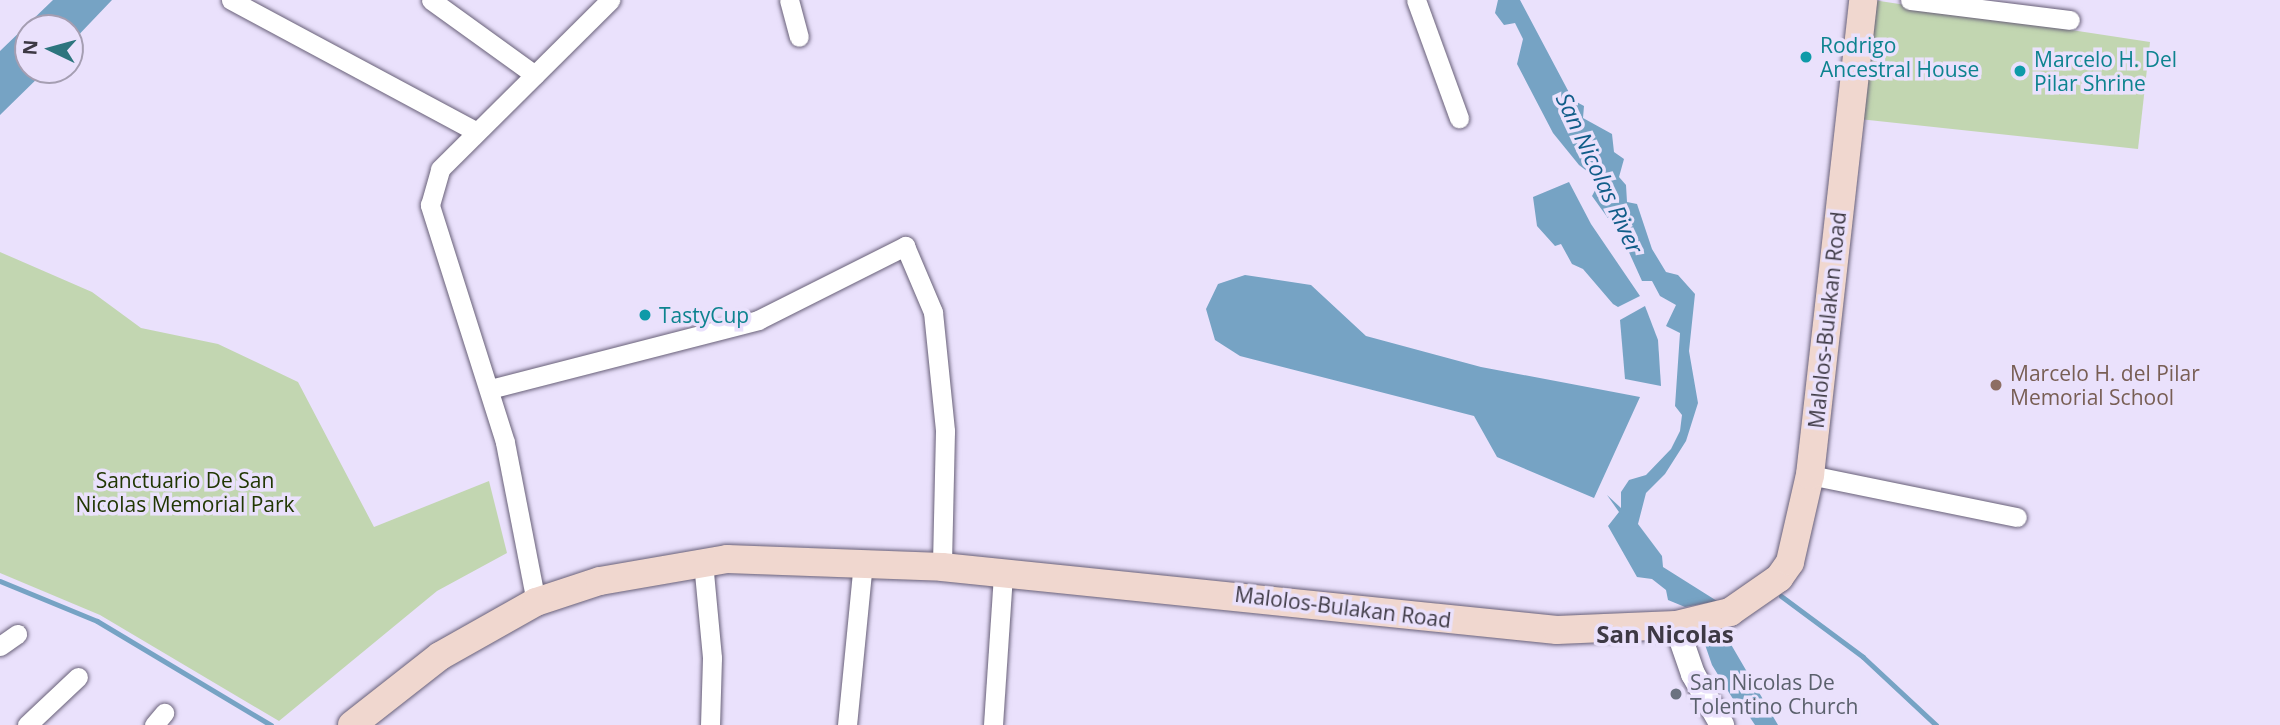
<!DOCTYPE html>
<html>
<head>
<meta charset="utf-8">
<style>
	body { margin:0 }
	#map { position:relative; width:2280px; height:725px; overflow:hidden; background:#eae1fc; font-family:"Open Sans",sans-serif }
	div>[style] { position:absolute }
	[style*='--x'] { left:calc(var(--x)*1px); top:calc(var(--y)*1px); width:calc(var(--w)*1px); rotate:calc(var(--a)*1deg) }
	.green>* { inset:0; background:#c2d6b1 }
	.water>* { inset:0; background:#76a3c4 }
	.stream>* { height:5px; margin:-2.5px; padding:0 2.5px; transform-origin:2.5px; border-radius:2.5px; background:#76a3c4 }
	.roads { filter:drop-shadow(0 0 2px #686078) drop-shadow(0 0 2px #686078) }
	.minor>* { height:19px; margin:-9.5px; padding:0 9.5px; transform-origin:9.5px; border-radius:9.5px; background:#fff }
	.tertiary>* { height:24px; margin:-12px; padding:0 12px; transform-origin:12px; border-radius:12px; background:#fff }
	.secondary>* { height:28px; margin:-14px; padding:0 14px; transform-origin:14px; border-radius:14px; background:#f0d7cf }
	.dots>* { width:19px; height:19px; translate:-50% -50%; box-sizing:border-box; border:4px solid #eae1fc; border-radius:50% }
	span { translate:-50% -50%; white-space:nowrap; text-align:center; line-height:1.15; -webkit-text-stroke:7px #eae1fc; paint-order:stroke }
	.culture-label { font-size:21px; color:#0d838f }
	.left { translate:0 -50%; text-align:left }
	.street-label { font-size:21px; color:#3d3944 }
	.education-label { font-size:21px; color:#785e54 }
	.park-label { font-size:21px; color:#213703 }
	.worship-label { font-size:21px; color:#5b616d }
	.water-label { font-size:23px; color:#115d89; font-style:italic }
	.quarter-label { font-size:24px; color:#3d3944; font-weight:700 }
	.north { position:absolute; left:14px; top:14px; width:70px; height:70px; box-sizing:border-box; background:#eae1fc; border:2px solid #a59eb2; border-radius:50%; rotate:275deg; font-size:19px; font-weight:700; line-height:28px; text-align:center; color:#3d3944 }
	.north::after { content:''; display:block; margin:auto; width:24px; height:32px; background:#2d757e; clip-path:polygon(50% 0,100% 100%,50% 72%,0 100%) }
</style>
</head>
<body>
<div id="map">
	<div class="green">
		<div style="clip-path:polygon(1873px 0,2150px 42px,2138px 149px,1859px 119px)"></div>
		<div style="clip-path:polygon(0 252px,92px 292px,141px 328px,218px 344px,298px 382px,374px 527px,489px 481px,507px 553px,437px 591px,279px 721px,100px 615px,0 573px)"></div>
	</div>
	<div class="water">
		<div style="clip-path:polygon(53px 0,112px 0,70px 44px,70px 28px,28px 28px,28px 70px,46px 70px,0 115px,0 51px)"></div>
		<div style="clip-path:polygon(1498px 0,1520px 0,1573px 100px,1584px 106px,1583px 118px,1612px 134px,1614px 152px,1624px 159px,1619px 177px,1626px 185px,1627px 202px,1637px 204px,1652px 249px,1666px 272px,1678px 275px,1695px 294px,1689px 351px,1698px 403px,1686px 441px,1665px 474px,1646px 493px,1638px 524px,1662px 556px,1663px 567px,1717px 601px,1685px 607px,1668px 600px,1666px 590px,1652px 579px,1637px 577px,1608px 526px,1619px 512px,1607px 495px,1621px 508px,1621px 492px,1629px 480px,1646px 475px,1671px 449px,1680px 431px,1682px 415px,1675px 406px,1680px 333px,1666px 326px,1676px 305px,1660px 296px,1652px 281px,1642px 281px,1623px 239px,1592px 196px,1600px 181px,1579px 165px,1553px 133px,1517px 64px,1523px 39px,1515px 23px,1504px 25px,1495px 13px)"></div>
		<div style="clip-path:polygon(1569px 182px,1591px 224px,1640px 296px,1618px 307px,1613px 304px,1583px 269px,1572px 264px,1561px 244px,1555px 246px,1537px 226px,1533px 197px)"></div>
		<div style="clip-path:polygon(1245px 275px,1311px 285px,1366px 336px,1481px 367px,1640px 397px,1594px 498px,1497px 457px,1474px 416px,1240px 356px,1215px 340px,1206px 309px,1218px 284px)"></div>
		<div style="clip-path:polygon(1645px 306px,1658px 340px,1661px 386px,1625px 379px,1620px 320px)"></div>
		<div style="clip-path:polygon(1722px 629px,1778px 725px,1755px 725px,1745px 710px,1741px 712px,1712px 665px,1701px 633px)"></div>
	</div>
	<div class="stream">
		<div style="--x:0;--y:581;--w:105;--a:22.4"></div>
		<div style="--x:97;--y:621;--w:203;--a:30.9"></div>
		<div style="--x:1781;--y:596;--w:102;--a:36.6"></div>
		<div style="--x:1863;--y:657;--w:100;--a:43"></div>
	</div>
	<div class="roads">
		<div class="minor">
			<div style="--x:231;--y:0;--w:279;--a:28.2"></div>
			<div style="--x:431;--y:0;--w:128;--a:35.8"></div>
			<div style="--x:789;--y:0;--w:38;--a:75"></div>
			<div style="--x:1416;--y:0;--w:126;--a:70"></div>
			<div style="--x:1910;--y:0;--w:161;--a:7.1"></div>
			<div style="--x:490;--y:389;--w:277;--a:-14.4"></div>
			<div style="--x:758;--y:320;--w:165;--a:-26.7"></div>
			<div style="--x:905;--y:246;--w:72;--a:67"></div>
			<div style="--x:933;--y:312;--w:120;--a:84.2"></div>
			<div style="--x:945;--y:431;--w:136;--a:91.3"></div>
			<div style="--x:1810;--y:475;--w:211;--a:11.5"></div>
			<div style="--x:703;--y:562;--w:96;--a:84.6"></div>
			<div style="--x:712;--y:658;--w:67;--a:91.7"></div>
			<div style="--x:536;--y:602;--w:163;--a:-101"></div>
			<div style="--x:505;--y:442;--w:249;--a:-107.6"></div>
			<div style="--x:430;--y:205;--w:37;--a:-74"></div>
			<div style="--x:440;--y:169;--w:240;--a:-44.8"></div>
			<div style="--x:0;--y:646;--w:21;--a:-35"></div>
			<div style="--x:27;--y:725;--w:70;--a:-43.3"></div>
			<div style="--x:154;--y:725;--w:16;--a:-50"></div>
			<div style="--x:847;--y:725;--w:165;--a:-84.4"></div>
			<div style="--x:993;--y:725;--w:152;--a:-86.2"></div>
		</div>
		<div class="tertiary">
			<div style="--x:1676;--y:625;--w:52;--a:70.9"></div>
			<div style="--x:1693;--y:674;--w:59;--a:60.4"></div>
		</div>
		<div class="secondary">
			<div style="--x:352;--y:725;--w:112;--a:-38.1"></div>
			<div style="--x:440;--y:656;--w:110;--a:-29.4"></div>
			<div style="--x:536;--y:602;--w:67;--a:-18.2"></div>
			<div style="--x:600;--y:581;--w:129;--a:-9.8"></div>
			<div style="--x:727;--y:559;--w:215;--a:2.1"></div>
			<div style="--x:942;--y:567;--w:618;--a:5.85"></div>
			<div style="--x:1557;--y:630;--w:119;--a:-2.4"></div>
			<div style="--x:1676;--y:625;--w:56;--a:-13.5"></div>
			<div style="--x:1730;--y:612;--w:60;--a:-34.8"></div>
			<div style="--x:1779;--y:578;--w:19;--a:-55"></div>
			<div style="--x:1790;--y:562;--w:89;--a:-77.1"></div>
			<div style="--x:1810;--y:475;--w:478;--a:-83.6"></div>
		</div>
	</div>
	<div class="dots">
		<div style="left:1806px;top:57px;background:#0f9aa8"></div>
		<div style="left:2020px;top:71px;background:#0f9aa8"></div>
		<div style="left:645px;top:315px;background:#0f9aa8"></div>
		<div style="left:1996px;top:385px;background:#8d6e63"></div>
		<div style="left:1676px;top:694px;background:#6b7280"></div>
	</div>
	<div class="culture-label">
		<span class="left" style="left:1820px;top:57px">Rodrigo<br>Ancestral House</span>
		<span class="left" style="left:2034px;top:71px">Marcelo H. Del<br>Pilar Shrine</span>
		<span class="left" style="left:659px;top:315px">TastyCup</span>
	</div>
	<div class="street-label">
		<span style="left:1827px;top:320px;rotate:-84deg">Malolos-Bulakan Road</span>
		<span style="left:1343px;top:607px;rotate:7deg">Malolos-Bulakan Road</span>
	</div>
	<div class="education-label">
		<span class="left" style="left:2010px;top:385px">Marcelo H. del Pilar<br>Memorial School</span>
	</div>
	<div class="park-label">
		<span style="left:185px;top:492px">Sanctuario De San<br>Nicolas Memorial Park</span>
	</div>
	<div class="worship-label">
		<span class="left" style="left:1690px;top:694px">San Nicolas De<br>Tolentino Church</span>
	</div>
	<div class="water-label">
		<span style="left:1600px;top:173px;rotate:65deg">San Nicolas River</span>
	</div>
	<div class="quarter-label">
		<span style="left:1665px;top:634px">San Nicolas</span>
	</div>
	<div class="north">N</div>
</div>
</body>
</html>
